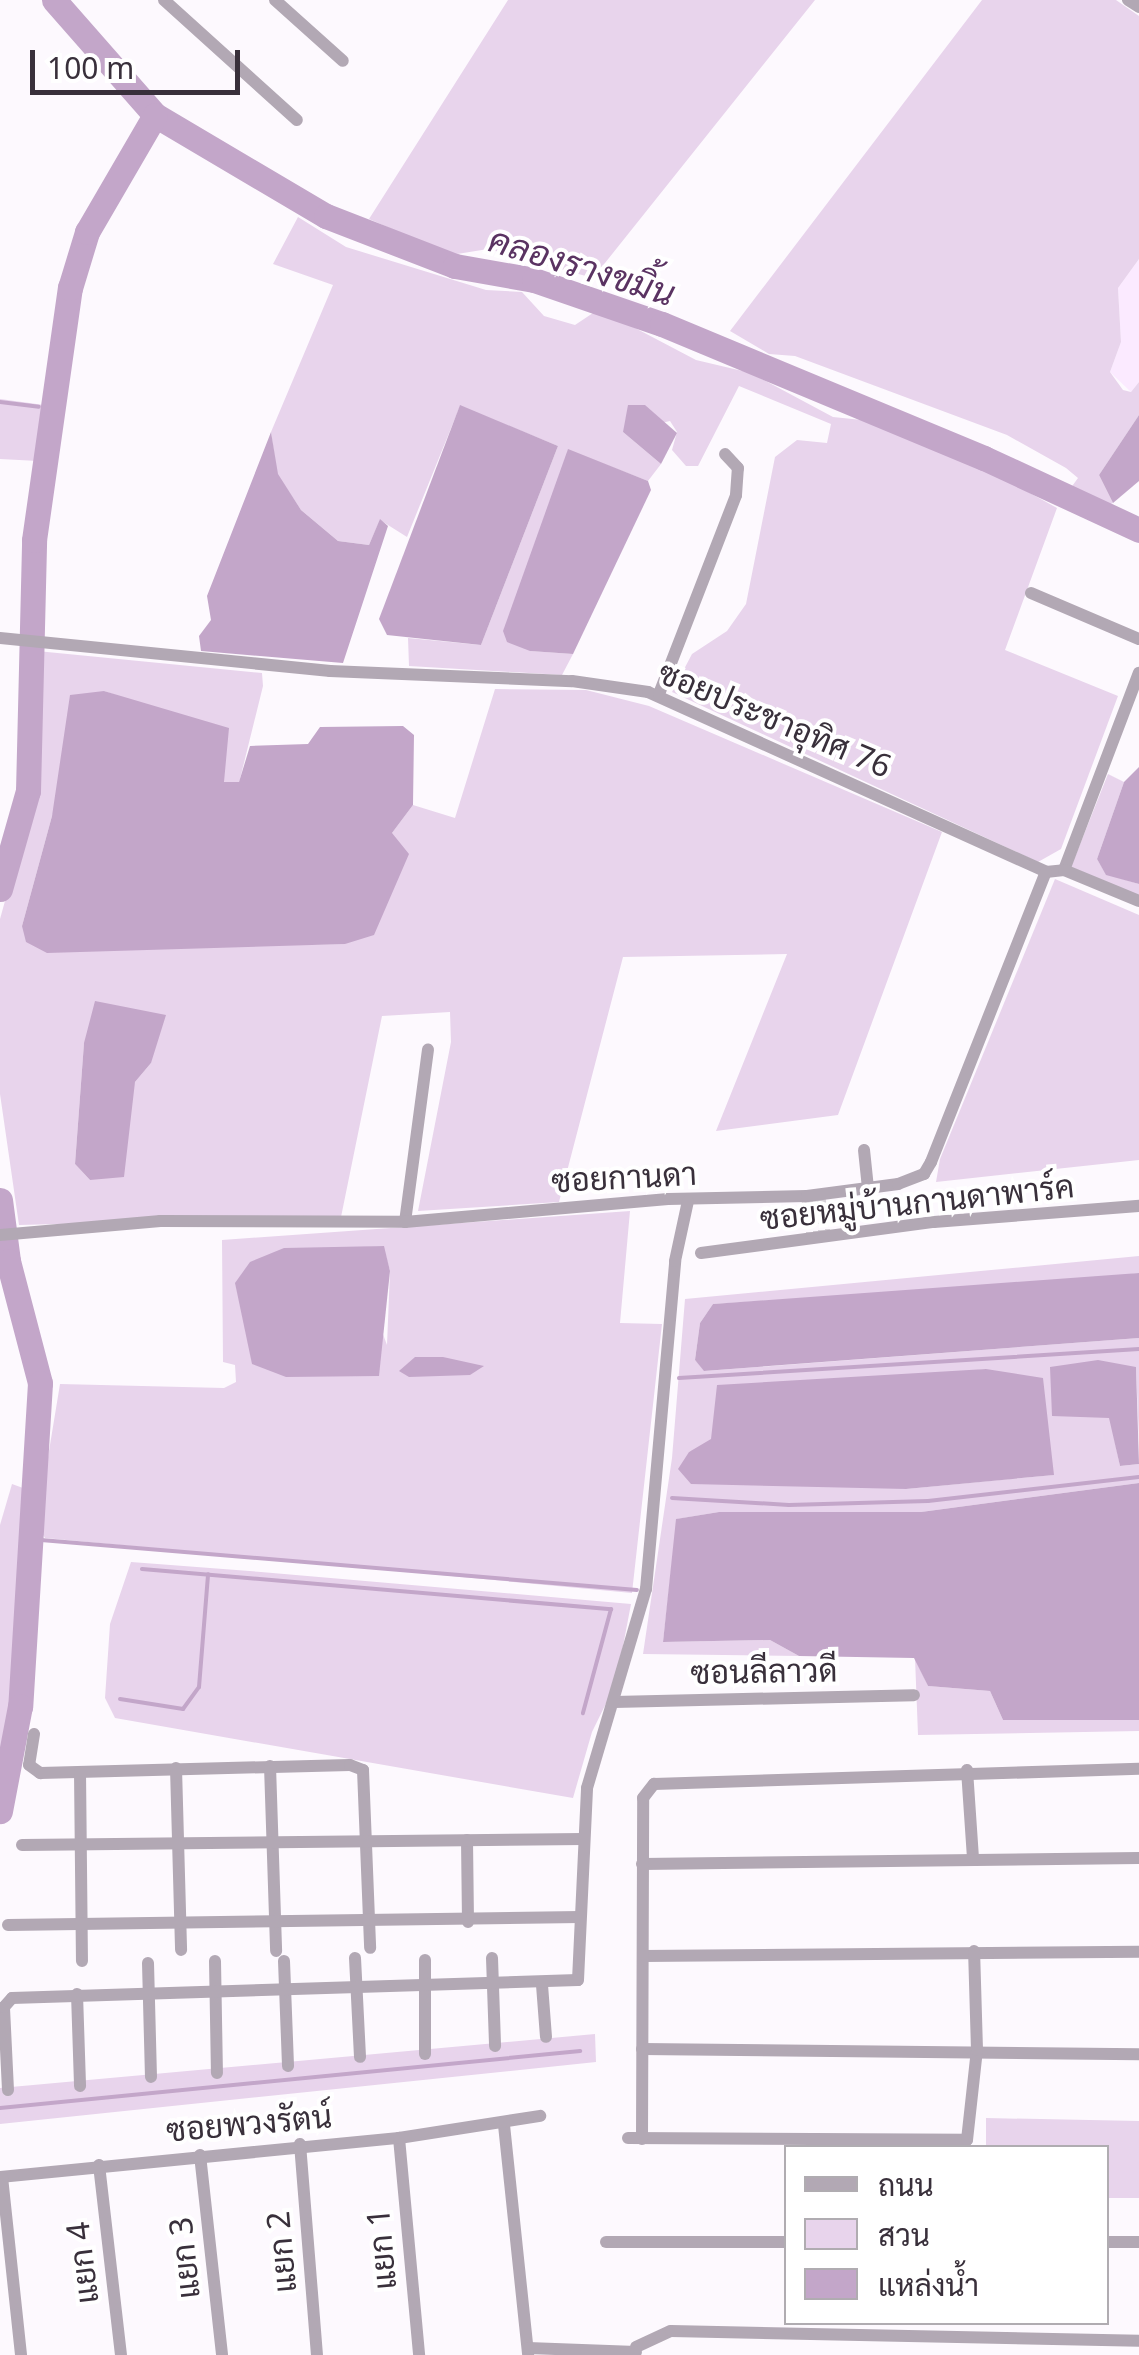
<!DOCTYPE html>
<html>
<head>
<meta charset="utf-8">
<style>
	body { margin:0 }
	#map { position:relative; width:1139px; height:2355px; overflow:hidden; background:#fdf9fe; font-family:"Noto Sans",Sarabun,sans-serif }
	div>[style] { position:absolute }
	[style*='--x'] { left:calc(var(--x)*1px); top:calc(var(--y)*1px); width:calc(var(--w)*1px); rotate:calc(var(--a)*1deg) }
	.built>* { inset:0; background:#fbeaff }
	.green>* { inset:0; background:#e8d4ec }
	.water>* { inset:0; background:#c3a6c9 }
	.stream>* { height:4px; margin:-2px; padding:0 2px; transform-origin:2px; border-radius:2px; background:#c3a6c9 }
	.river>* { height:25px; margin:-12.5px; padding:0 12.5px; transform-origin:12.5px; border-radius:12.5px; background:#c3a6c9 }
	.minor-tunnel>* { height:12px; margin-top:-6px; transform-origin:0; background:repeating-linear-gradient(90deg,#d6d1d7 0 12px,transparent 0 18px) }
	.minor>* { height:12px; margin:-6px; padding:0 6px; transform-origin:6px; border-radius:6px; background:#b2a8b4 }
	span { translate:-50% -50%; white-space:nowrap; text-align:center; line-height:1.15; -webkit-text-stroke:8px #fff; paint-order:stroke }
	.street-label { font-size:32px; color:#39303b }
	.water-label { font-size:35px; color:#5a3362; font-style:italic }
	.legend { position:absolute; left:784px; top:2145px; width:325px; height:180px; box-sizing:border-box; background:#fff; border:2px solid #b0acb1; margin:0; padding:12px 18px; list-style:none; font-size:30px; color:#39303b }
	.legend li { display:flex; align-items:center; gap:20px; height:50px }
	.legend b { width:50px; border:2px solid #b0acb1 }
	.scale { position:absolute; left:30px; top:50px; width:210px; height:45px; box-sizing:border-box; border:5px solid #39303b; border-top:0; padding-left:12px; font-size:30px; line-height:35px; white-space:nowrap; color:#39303b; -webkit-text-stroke:8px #fff; paint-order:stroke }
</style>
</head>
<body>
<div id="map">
	<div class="built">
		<div style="clip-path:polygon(1139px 259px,1139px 382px,1131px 392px,1110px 372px,1121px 342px,1118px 288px)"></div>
	</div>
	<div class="green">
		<div style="clip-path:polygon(508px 0,815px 0,593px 278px,488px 249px,451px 255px,369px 219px)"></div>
		<div style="clip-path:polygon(982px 0,1116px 0,1139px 16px,1139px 259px,1118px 288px,1121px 342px,1110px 372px,1123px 390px,1131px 392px,1139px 382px,1139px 415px,1099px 475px,1113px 503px,1102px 507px,1070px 489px,1078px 478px,1066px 468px,1007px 435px,795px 356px,769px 354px,730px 331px)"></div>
		<div style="clip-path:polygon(298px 217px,346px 247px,486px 290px,522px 292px,544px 316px,575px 325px,599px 309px,696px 360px,751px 373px,833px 417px,862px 420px,1003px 478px,1057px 508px,1005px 650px,1118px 696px,1061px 849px,1038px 862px,672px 692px,692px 654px,727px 631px,746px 604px,775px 457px,797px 440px,827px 443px,831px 424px,739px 386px,698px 466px,686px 466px,672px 450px,677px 432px,670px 421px,623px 432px,661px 464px,648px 481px,568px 450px,530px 651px,573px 654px,562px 675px,409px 666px,408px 638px,481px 645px,558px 446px,460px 406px,407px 537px,380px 520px,369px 545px,338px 541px,301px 510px,277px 474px,271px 432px,333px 285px,273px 264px)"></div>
		<div style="clip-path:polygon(0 399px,44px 405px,38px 461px,0 459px)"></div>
		<div style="clip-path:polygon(evenodd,37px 651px,262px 673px,263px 686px,239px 783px,223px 782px,162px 711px,104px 691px,52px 816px,22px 926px,163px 947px,345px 944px,392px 833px,413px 805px,455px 818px,495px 689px,586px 690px,649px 706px,942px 832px,838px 1115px,716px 1131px,787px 954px,623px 957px,559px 1202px,418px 1211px,451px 1042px,450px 1012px,382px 1016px,341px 1217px,19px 1225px,0 1094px,0 919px,35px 793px,37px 651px,84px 1043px,151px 1063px,135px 1082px,90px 1180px,75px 1164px,84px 1043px)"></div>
		<div style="clip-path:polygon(1108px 774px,1124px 782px,1097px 859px,1106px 874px,1139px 884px,1139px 896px,1071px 867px)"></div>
		<div style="clip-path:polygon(1055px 879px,1139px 915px,1139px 1160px,936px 1182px,940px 1159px)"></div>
		<div style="clip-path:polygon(evenodd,630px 1211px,620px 1323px,662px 1324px,632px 1593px,45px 1538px,37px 1524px,60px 1384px,224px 1388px,236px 1382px,235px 1365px,223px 1362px,222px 1240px,630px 1211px,383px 1246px,390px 1271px,387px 1345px,351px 1248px,383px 1246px)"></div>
		<div style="clip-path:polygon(evenodd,1139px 1256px,1139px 1273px,1067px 1282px,713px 1304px,700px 1323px,695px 1360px,705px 1371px,1139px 1338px,1139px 1441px,1136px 1367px,1110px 1418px,1120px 1466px,1139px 1464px,1139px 1483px,921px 1512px,719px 1512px,677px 1519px,663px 1642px,770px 1640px,799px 1656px,643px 1654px,672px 1458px,685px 1299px,1139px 1256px,986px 1369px,1053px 1475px,906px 1489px,689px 1452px,909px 1378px,986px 1369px)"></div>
		<div style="clip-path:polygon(12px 1484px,23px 1488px,14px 1706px,0 1773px,0 1525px)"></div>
		<div style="clip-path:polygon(131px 1562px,261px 1572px,631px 1604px,616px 1683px,592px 1732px,573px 1798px,115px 1718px,105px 1698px,110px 1624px)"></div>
		<div style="clip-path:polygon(915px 1658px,928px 1686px,990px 1691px,1003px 1720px,1139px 1720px,1139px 1731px,918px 1735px)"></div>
		<div style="clip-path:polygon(595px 2034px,596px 2062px,0 2124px,0 2088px)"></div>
		<div style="clip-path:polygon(986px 2118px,1139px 2121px,1139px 2198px,1107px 2198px,1106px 2148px,986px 2147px)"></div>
	</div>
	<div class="water">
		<div style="clip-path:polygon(460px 405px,558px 446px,481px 645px,387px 635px,379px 619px)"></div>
		<div style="clip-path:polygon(628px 405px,645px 405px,677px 433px,661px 464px,623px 432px)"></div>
		<div style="clip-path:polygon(1139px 415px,1139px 481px,1113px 503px,1099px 475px)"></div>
		<div style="clip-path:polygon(271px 432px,278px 474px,301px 510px,338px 541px,369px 545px,380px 519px,388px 526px,343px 663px,201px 651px,199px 636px,211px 620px,207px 596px)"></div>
		<div style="clip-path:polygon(568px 449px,648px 481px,651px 490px,573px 654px,530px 651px,507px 642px,503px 631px)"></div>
		<div style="clip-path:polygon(104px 691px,229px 728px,224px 782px,239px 782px,250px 746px,308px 744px,320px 727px,403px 726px,414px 735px,413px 805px,392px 833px,409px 854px,374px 935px,345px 944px,47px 953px,26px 942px,22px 926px,52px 816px,70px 695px)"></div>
		<div style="clip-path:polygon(1139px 767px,1139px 884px,1106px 875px,1097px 859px,1124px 782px)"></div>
		<div style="clip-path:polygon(95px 1001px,166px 1015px,151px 1063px,135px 1082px,124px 1177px,90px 1180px,75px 1164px,84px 1043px)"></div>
		<div style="clip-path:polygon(384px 1246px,390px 1271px,379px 1376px,286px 1377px,252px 1364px,235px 1283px,250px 1262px,284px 1248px)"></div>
		<div style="clip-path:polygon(1139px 1273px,1139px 1338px,704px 1371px,695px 1360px,700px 1323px,713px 1304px)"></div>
		<div style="clip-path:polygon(415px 1357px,443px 1357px,484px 1366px,470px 1375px,409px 1377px,399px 1371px)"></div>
		<div style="clip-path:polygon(1098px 1360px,1136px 1367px,1139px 1464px,1120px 1466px,1109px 1418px,1052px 1416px,1050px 1367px)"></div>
		<div style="clip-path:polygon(986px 1369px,1043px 1378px,1054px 1475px,906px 1489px,691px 1484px,678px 1469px,689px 1452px,711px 1439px,717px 1385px)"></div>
		<div style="clip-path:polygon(1139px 1483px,1139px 1720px,1003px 1720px,990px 1691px,928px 1686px,914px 1658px,799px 1656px,770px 1640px,663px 1642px,676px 1519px,719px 1512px,921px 1512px)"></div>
	</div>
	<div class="stream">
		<div style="--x:0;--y:402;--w:39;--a:7"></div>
		<div style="--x:52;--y:408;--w:1;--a:0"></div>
		<div style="--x:679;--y:1378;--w:461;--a:-3.6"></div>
		<div style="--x:672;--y:1498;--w:117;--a:3.4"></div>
		<div style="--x:789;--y:1505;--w:139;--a:-1.6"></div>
		<div style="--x:928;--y:1501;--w:212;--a:-6.5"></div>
		<div style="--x:29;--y:1539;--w:610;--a:4.79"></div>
		<div style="--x:142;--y:1569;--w:471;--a:4.9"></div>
		<div style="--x:611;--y:1609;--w:108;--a:105.1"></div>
		<div style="--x:120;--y:1699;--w:64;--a:9"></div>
		<div style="--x:183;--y:1709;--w:27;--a:-54"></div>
		<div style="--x:199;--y:1687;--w:113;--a:-85.4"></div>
		<div style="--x:0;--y:2108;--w:583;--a:-5.61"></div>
	</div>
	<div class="river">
		<div style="--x:54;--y:0;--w:153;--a:48.7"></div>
		<div style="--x:155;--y:115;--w:199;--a:30.6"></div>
		<div style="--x:326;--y:216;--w:138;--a:21.2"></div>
		<div style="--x:455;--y:266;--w:80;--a:10"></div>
		<div style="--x:534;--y:280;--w:135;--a:19"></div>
		<div style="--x:662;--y:324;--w:349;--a:22.6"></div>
		<div style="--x:984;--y:458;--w:171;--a:24.9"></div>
		<div style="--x:0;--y:889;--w:102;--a:-74.1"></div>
		<div style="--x:28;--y:791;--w:251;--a:-88.6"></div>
		<div style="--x:34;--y:540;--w:255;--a:-81.9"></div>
		<div style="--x:70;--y:288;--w:59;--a:-73.1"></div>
		<div style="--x:87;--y:232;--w:135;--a:-59.8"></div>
		<div style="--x:0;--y:1200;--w:62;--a:82.5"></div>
		<div style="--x:8;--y:1261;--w:126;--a:75.3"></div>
		<div style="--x:40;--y:1383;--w:324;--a:93.5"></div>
		<div style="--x:20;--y:1706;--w:107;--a:100.8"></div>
	</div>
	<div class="minor-tunnel">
		<div style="--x:819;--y:1194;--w:44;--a:82.2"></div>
		<div style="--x:807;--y:1196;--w:44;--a:82.2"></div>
	</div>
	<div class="minor">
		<div style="--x:164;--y:0;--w:179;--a:42.1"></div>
		<div style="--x:275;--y:0;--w:91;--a:41.9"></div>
		<div style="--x:1128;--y:0;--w:13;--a:32"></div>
		<div style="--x:1031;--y:593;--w:117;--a:23.1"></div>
		<div style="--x:0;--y:638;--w:332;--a:5.7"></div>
		<div style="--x:330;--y:671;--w:242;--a:2.4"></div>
		<div style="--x:572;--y:681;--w:77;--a:8.2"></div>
		<div style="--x:648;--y:692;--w:437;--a:24.3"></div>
		<div style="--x:1046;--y:872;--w:18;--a:-6"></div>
		<div style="--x:1064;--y:870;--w:211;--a:-69.2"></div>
		<div style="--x:659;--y:694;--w:213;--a:-68.8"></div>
		<div style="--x:736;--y:495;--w:27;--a:-86"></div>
		<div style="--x:738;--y:468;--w:19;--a:-133"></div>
		<div style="--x:1064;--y:870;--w:81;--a:22.5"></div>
		<div style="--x:864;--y:1150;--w:38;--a:84"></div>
		<div style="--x:405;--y:1222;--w:174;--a:-82.4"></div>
		<div style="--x:0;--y:1235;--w:161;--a:-5"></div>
		<div style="--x:160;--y:1221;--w:245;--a:0.2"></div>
		<div style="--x:405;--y:1222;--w:264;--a:-5"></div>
		<div style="--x:668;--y:1199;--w:139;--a:-1.2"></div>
		<div style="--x:807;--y:1196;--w:92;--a:-7.5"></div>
		<div style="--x:898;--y:1184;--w:28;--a:-21"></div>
		<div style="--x:924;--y:1174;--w:14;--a:-60"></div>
		<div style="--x:931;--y:1162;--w:312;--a:-68.4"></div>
		<div style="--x:701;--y:1253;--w:235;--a:-7.6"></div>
		<div style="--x:934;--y:1222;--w:206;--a:-4.5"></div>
		<div style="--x:614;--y:1702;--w:300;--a:-1.3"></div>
		<div style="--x:34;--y:1734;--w:31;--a:99"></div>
		<div style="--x:29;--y:1765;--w:14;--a:36"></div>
		<div style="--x:40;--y:1773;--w:310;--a:-1.5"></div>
		<div style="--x:350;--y:1765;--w:14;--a:21"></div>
		<div style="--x:363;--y:1770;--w:178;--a:87.7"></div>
		<div style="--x:270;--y:1766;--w:185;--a:88.1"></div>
		<div style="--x:176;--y:1768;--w:182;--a:88.4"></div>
		<div style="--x:967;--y:1770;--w:88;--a:86.1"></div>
		<div style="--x:80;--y:1772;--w:189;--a:89.4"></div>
		<div style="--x:467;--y:1840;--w:82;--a:89.3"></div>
		<div style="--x:22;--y:1845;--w:561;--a:-0.61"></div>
		<div style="--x:642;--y:1864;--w:497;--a:-0.7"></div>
		<div style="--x:8;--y:1925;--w:572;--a:-0.8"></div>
		<div style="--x:643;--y:1956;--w:496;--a:-0.5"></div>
		<div style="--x:355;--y:1958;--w:99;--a:87.1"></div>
		<div style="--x:492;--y:1958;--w:88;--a:88"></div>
		<div style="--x:215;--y:1961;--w:112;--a:89"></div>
		<div style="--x:284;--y:1961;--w:105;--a:87.8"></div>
		<div style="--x:148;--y:1963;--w:114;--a:88.5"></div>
		<div style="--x:542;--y:1985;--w:52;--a:85.6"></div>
		<div style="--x:77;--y:1994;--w:92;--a:88.1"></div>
		<div style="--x:642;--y:2049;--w:497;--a:0.6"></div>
		<div style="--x:425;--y:2054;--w:94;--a:-90"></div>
		<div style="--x:8;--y:2090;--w:83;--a:-92.8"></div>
		<div style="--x:4;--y:2007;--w:12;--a:-48"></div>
		<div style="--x:12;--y:1998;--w:566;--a:-1.82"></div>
		<div style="--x:578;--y:1980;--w:192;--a:-87.3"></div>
		<div style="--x:587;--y:1788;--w:208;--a:-73.5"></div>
		<div style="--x:646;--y:1589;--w:329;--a:-84.9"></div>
		<div style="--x:675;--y:1261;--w:61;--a:-77.8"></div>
		<div style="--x:504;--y:2125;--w:231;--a:84"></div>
		<div style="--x:399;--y:2138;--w:218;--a:84.7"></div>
		<div style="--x:628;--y:2138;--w:339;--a:0.3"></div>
		<div style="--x:967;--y:2140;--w:91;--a:-83.7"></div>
		<div style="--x:977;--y:2050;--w:99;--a:-91.7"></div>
		<div style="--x:642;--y:2139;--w:341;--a:-89.8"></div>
		<div style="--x:643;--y:1798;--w:18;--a:-52"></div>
		<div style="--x:654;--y:1784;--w:485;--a:-1.8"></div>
		<div style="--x:300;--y:2144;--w:212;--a:85.4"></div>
		<div style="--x:200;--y:2155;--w:201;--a:83.7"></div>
		<div style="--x:99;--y:2165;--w:191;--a:83.4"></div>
		<div style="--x:0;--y:2177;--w:401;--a:-5.6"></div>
		<div style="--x:399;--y:2138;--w:143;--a:-8.9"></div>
		<div style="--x:2;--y:2177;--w:179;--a:83.9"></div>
		<div style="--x:606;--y:2242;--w:180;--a:0"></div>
		<div style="--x:1106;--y:2242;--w:33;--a:0"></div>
		<div style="--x:636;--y:2347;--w:38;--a:-25"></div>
		<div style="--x:671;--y:2331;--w:468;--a:1.2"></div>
		<div style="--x:528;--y:2348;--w:108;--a:2.1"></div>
	</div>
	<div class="street-label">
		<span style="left:775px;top:719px;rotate:23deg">ซอยประชาอุทิศ 76</span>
		<span style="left:624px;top:1177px;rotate:-3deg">ซอยกานดา</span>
		<span style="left:917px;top:1202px;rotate:-6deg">ซอยหมู่บ้านกานดาพาร์ค</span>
		<span style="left:764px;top:1671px;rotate:-1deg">ซอนลีลาวดี</span>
		<span style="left:249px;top:2123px;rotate:-5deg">ซอยพวงรัตน์</span>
		<span style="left:381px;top:2249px;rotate:-95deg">แยก 1</span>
		<span style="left:281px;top:2252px;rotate:-95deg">แยก 2</span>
		<span style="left:184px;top:2258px;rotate:-96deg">แยก 3</span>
		<span style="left:82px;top:2263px;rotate:-97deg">แยก 4</span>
	</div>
	<div class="water-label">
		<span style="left:582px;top:266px;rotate:17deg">คลองรางขมิ้น</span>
	</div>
	<ul class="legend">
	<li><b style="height:12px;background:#b2a8b4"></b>ถนน</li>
	<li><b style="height:28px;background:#e8d4ec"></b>สวน</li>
	<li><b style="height:28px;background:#c3a6c9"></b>แหล่งน้ำ</li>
	</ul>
	<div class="scale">100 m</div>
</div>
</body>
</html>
